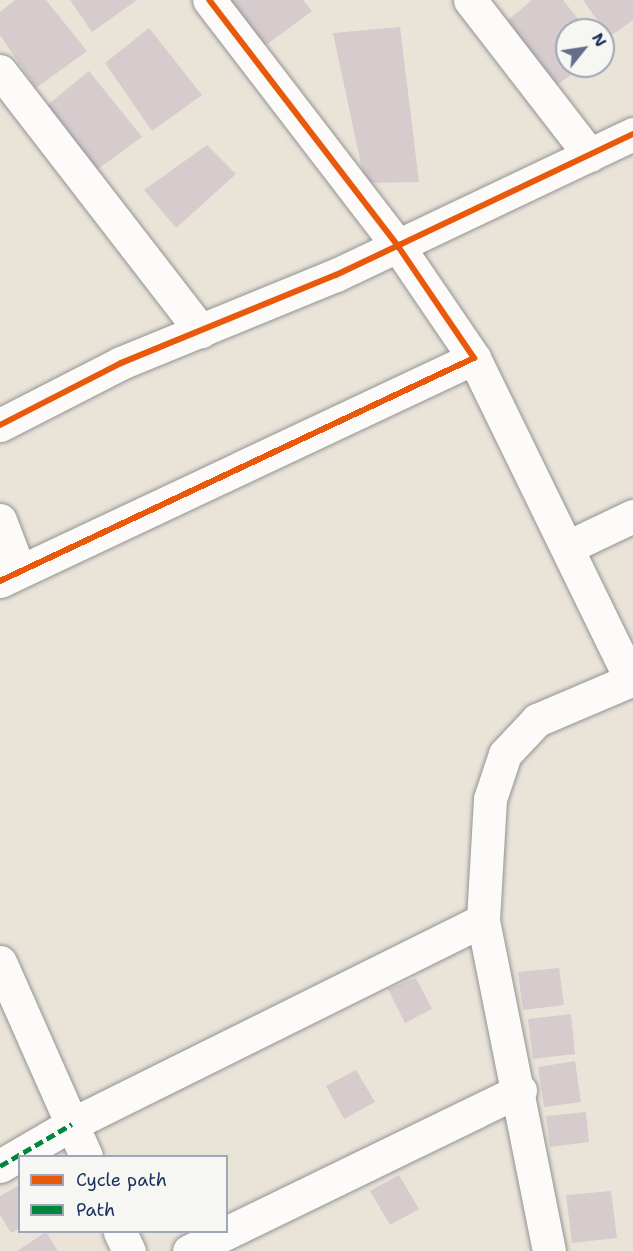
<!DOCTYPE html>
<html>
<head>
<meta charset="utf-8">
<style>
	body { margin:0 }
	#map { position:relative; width:633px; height:1251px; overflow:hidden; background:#eae4d8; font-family:"Shantell Sans",sans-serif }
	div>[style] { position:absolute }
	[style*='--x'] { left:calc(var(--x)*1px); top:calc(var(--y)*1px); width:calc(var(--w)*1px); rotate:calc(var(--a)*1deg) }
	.building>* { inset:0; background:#d6cbcd }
	.roads { filter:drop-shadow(0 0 2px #939395) drop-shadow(0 0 2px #939395) }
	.minor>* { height:33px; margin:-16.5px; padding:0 16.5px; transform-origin:16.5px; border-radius:16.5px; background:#fcfbf9 }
	.quiet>* { height:4.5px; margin-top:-2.25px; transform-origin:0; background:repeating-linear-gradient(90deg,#00873e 0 9px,transparent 0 13.5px) }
	.cycleway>* { height:6px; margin:-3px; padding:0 3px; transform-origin:3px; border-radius:3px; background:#e8590c }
	span { translate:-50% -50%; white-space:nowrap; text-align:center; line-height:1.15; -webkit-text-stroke:5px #f6f6f2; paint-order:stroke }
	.legend { position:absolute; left:18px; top:1155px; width:210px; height:78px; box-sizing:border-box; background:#f6f6f2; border:2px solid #9ea6b7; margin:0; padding:8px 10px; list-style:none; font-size:18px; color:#1b2f5e }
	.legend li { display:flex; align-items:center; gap:12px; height:30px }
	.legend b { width:30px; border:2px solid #9ea6b7 }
	.north { position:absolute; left:555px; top:18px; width:60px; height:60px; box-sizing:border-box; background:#f6f6f2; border:2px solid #9ea6b7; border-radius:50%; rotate:60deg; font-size:16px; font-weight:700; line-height:24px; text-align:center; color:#1b2f5e }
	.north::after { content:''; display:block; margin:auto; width:21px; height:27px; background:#636e89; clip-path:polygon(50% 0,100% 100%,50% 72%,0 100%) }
</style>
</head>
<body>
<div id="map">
	<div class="building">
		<div style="clip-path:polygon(15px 0,46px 0,87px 51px,36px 88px,0 35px,0 12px)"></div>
		<div style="clip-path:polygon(70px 0,137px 0,92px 32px)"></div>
		<div style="clip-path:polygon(229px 0,303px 0,312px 11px,262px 48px)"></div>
		<div style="clip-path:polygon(532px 0,563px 0,587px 30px,567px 30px,567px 66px,583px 66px,553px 88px,507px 21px)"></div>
		<div style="clip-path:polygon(583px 0,633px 0,633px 20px,609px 37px)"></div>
		<div style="clip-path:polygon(400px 27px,419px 182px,365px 183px,333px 33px)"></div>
		<div style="clip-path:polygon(149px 28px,202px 95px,152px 131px,105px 63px)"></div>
		<div style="clip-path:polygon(89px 71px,142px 137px,91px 174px,45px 107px)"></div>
		<div style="clip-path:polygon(207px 145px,236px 174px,176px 228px,144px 190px)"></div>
		<div style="clip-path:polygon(559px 968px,564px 1005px,523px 1010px,518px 972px)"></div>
		<div style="clip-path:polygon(416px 978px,432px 1009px,405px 1023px,388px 989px)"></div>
		<div style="clip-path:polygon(571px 1014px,575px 1054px,533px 1059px,528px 1019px)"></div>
		<div style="clip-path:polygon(575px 1061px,581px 1102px,544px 1107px,538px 1067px)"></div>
		<div style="clip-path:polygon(356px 1070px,375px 1102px,344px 1119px,326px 1086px)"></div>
		<div style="clip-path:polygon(586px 1112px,589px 1142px,550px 1147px,546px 1116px)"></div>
		<div style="clip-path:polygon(399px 1175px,419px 1209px,390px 1225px,370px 1191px)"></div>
		<div style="clip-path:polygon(20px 1185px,20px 1228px,11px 1233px,0 1215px,0 1196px)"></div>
		<div style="clip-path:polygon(611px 1191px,617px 1238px,572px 1243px,566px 1195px)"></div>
		<div style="clip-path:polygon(46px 1232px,58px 1251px,17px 1251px)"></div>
	</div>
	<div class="roads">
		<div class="minor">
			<div style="--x:470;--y:0;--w:196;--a:52.3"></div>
			<div style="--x:0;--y:71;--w:329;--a:52.3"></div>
			<div style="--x:474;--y:358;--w:358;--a:64"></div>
			<div style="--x:0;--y:425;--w:136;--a:-27.1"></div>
			<div style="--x:121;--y:363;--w:232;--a:-22.3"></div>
			<div style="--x:336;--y:275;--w:329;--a:-25.4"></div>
			<div style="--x:0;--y:520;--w:53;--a:69.2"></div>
			<div style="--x:568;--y:547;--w:72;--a:-25.5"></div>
			<div style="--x:0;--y:581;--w:524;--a:-25.2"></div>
			<div style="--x:474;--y:358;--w:135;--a:-124.2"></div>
			<div style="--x:398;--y:246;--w:310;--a:-127.5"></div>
			<div style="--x:0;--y:962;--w:212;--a:66.1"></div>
			<div style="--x:0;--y:1166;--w:83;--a:-30.3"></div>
			<div style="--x:72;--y:1124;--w:459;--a:-26.4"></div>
			<div style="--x:120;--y:1232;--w:21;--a:65"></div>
			<div style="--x:189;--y:1251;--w:368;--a:-25.9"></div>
			<div style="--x:549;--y:1251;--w:338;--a:-101.3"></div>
			<div style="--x:483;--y:920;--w:121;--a:-86.7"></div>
			<div style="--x:490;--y:799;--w:47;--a:-71.6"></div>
			<div style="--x:505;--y:754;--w:47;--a:-46.7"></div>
			<div style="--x:537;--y:720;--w:104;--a:-23.1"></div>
		</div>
	</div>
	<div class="quiet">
		<div style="--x:0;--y:1166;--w:83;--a:-30.3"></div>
	</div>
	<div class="cycleway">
		<div style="--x:0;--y:425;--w:136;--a:-27.1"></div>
		<div style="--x:121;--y:363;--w:232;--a:-22.3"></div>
		<div style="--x:336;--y:275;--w:329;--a:-25.4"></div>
		<div style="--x:0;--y:581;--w:524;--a:-25.2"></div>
		<div style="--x:474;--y:358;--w:135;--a:-124.2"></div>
		<div style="--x:398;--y:246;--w:310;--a:-127.5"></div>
	</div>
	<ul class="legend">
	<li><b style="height:8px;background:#e8590c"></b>Cycle path</li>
	<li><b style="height:8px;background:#00873e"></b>Path</li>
	</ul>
	<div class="north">N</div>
</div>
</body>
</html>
